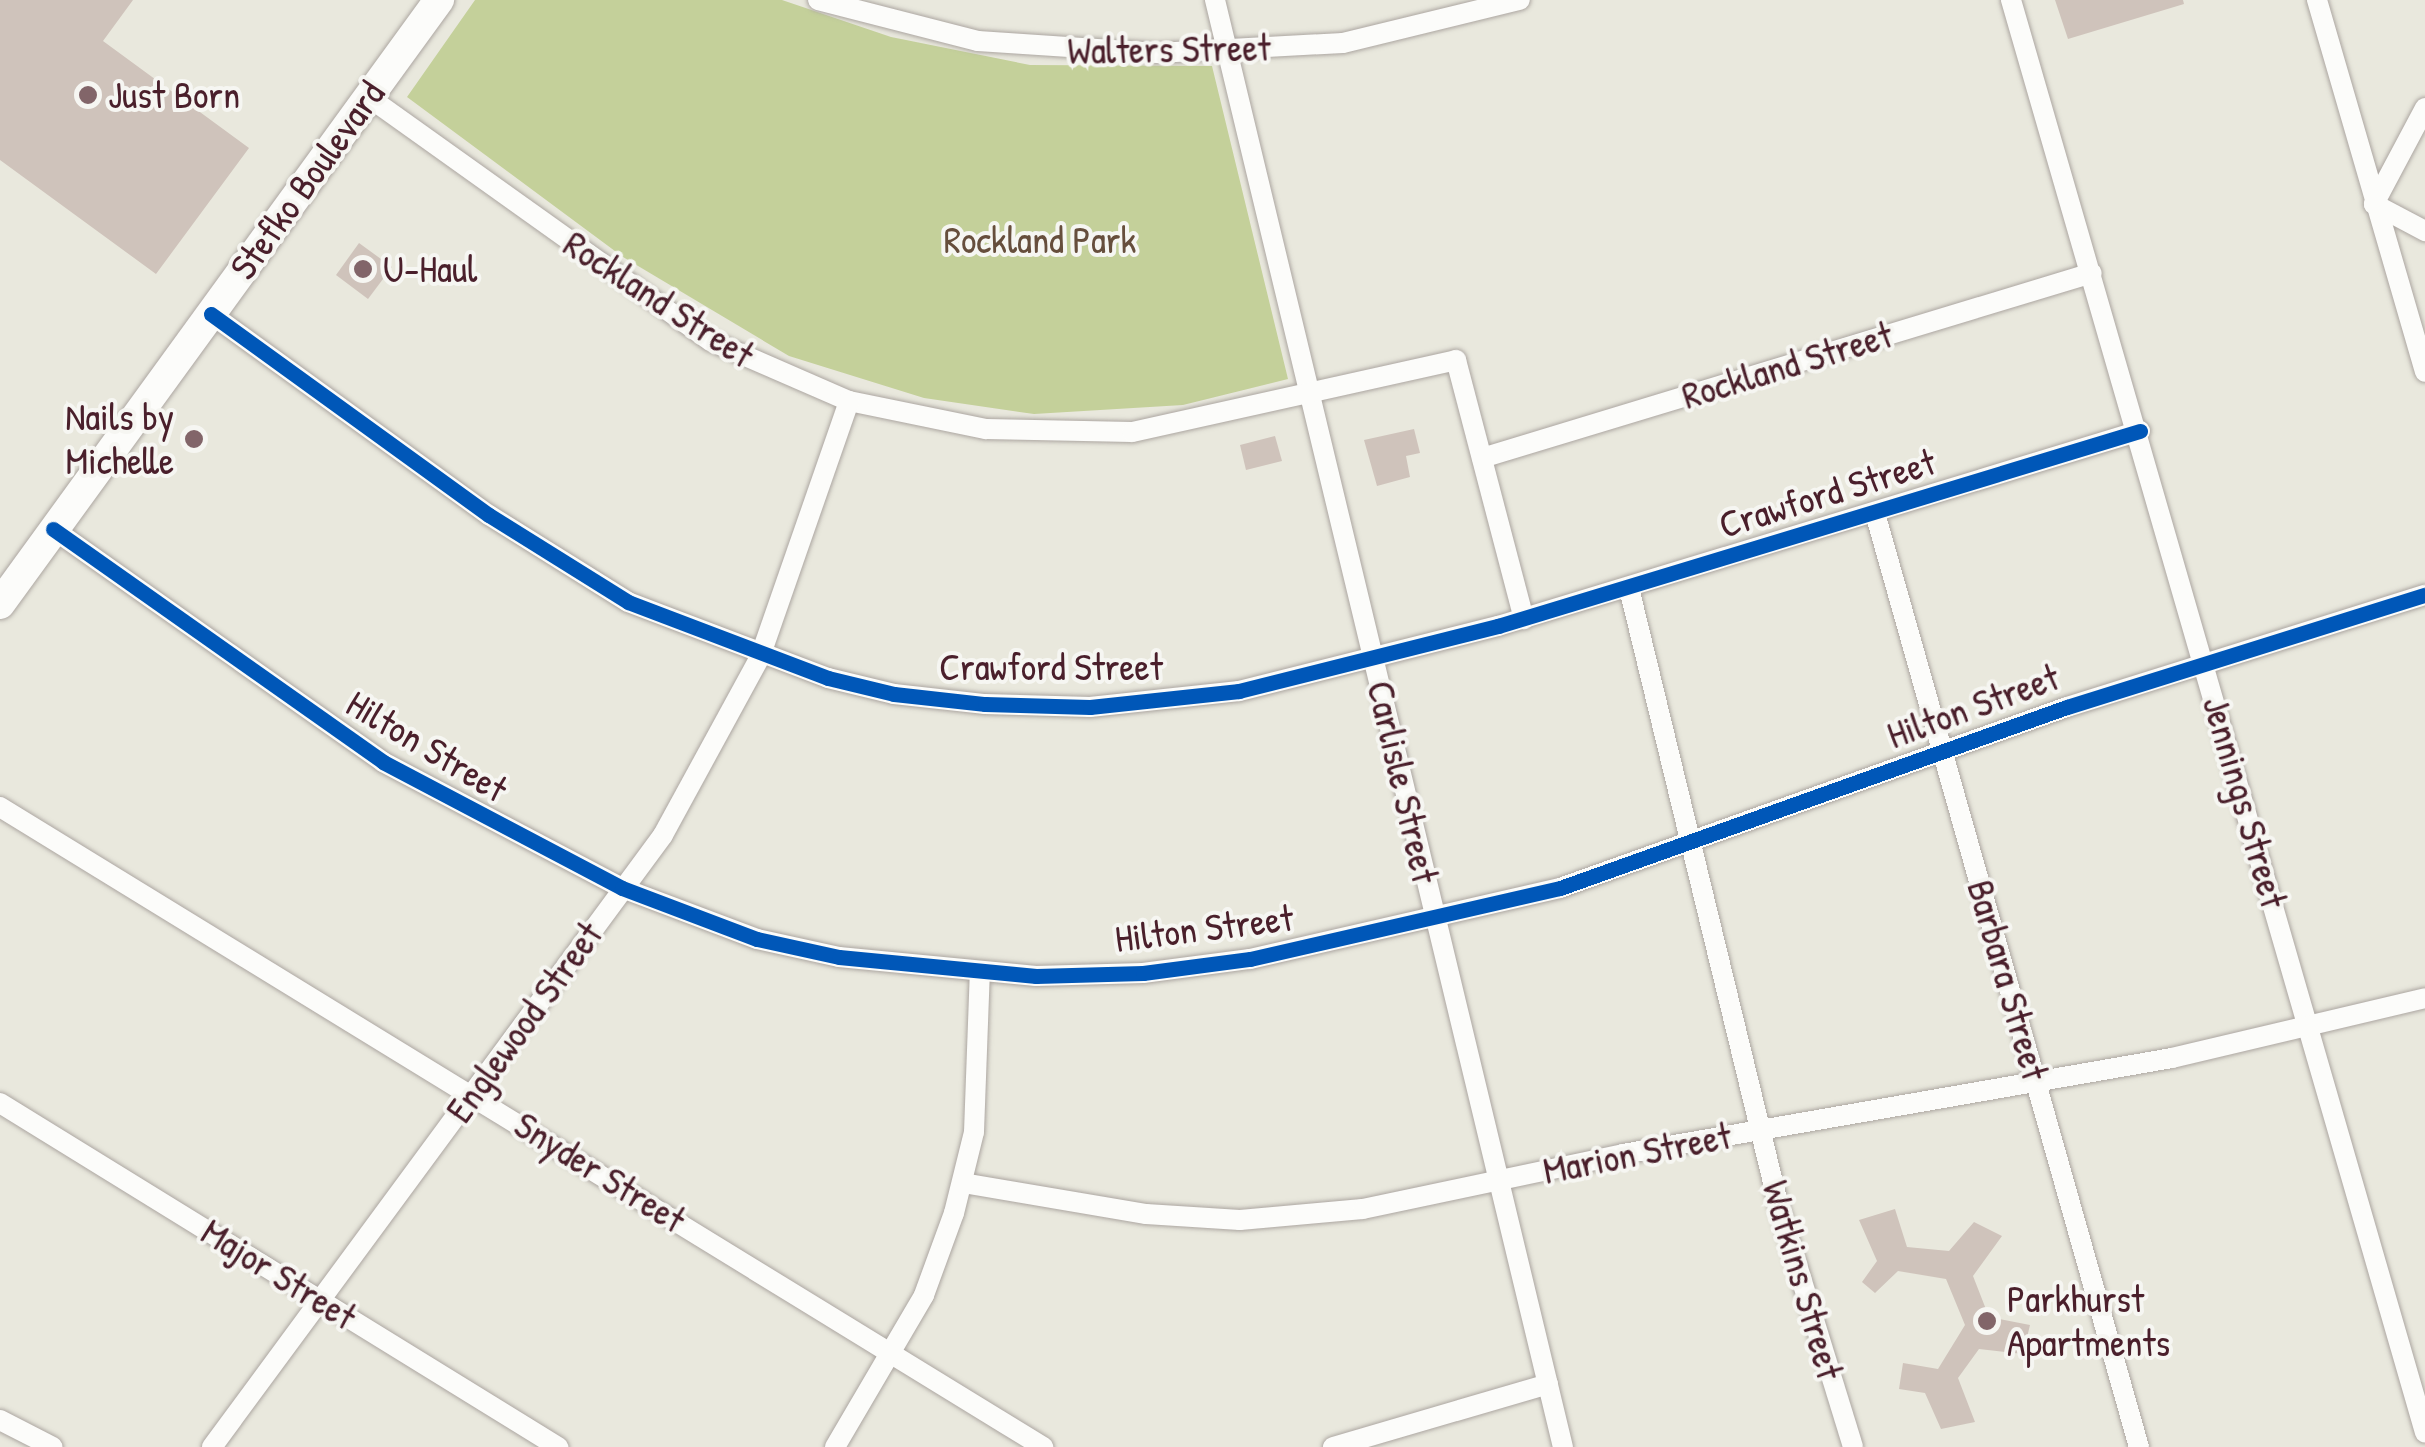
<!DOCTYPE html>
<html>
<head>
<meta charset="utf-8">
<style>
	body { margin:0 }
	#map { position:relative; width:2425px; height:1447px; overflow:hidden; background:#e9e8dd; font-family:"Patrick Hand",sans-serif }
	div>[style] { position:absolute }
	[style*='--x'] { left:calc(var(--x)*1px); top:calc(var(--y)*1px); width:calc(var(--w)*1px); rotate:calc(var(--a)*1deg) }
	.green>* { inset:0; background:#c4d09a }
	.building>* { inset:0; background:#cfc3bb }
	.roads { filter:drop-shadow(0 0 2px #aca6a1) drop-shadow(0 0 2px #aca6a1) }
	.minor>* { height:20px; margin:-10px; padding:0 10px; transform-origin:10px; border-radius:10px; background:#fcfcfa }
	.primary>* { height:30px; margin:-15px; padding:0 15px; transform-origin:15px; border-radius:15px; background:#fcfcfa }
	.cycleway>* { height:15px; margin:-7.5px; padding:0 7.5px; transform-origin:7.5px; border-radius:7.5px; background:#0057b8 }
	.dots>* { width:28px; height:28px; translate:-50% -50%; box-sizing:border-box; border:5px solid #f6f6f2; border-radius:50% }
	span { translate:-50% -50%; white-space:nowrap; text-align:center; line-height:1.15; -webkit-text-stroke:8px #f6f6f2; paint-order:stroke }
	.street-label { font-size:38px; color:#4a1f2b }
	.poi-label { font-size:38px; color:#4a1f2b }
	.left { translate:0 -50%; text-align:left }
	.right { translate:-100% -50%; text-align:right }
	.park-label { font-size:38px; color:#664e3c }
</style>
</head>
<body>
<div id="map">
	<div class="green">
		<div style="clip-path:polygon(475px 0,782px 0,891px 37px,1030px 65px,1212px 66px,1288px 379px,1183px 405px,1034px 414px,924px 398px,789px 356px,623px 257px,407px 97px)"></div>
	</div>
	<div class="building">
		<div style="clip-path:polygon(0 0,133px 0,103px 41px,249px 148px,156px 274px,0 160px)"></div>
		<div style="clip-path:polygon(2055px 0,2183px 0,2184px 4px,2068px 39px)"></div>
		<div style="clip-path:polygon(359px 243px,392px 267px,368px 299px,336px 275px)"></div>
		<div style="clip-path:polygon(1414px 429px,1420px 453px,1406px 456px,1410px 477px,1377px 486px,1364px 440px)"></div>
		<div style="clip-path:polygon(1275px 436px,1282px 461px,1246px 470px,1240px 445px)"></div>
		<div style="clip-path:polygon(1895px 1209px,1907px 1247px,1949px 1251px,1974px 1222px,2002px 1236px,1973px 1276px,1989px 1317px,2030px 1325px,2023px 1354px,1979px 1349px,1958px 1378px,1975px 1422px,1941px 1429px,1925px 1393px,1899px 1389px,1903px 1363px,1938px 1369px,1965px 1325px,1946px 1279px,1898px 1271px,1875px 1293px,1862px 1282px,1877px 1261px,1859px 1220px)"></div>
	</div>
	<div class="roads">
		<div class="minor">
			<div style="--x:818;--y:0;--w:165;--a:14.4"></div>
			<div style="--x:978;--y:41;--w:179;--a:3.8"></div>
			<div style="--x:1157;--y:53;--w:186;--a:-3.1"></div>
			<div style="--x:1343;--y:43;--w:182;--a:-13.7"></div>
			<div style="--x:1215;--y:0;--w:1488;--a:76.48"></div>
			<div style="--x:2011;--y:0;--w:1491;--a:73.88"></div>
			<div style="--x:2317;--y:0;--w:387;--a:73.8"></div>
			<div style="--x:367;--y:96;--w:422;--a:35.5"></div>
			<div style="--x:711;--y:341;--w:150;--a:23.5"></div>
			<div style="--x:849;--y:401;--w:140;--a:11.6"></div>
			<div style="--x:986;--y:429;--w:146;--a:1.2"></div>
			<div style="--x:1132;--y:432;--w:332;--a:-12.5"></div>
			<div style="--x:1456;--y:360;--w:268;--a:75.3"></div>
			<div style="--x:2425;--y:108;--w:109;--a:118"></div>
			<div style="--x:2374;--y:204;--w:58;--a:27.9"></div>
			<div style="--x:211;--y:314;--w:343;--a:35.9"></div>
			<div style="--x:489;--y:515;--w:164;--a:32"></div>
			<div style="--x:628;--y:602;--w:214;--a:20.8"></div>
			<div style="--x:828;--y:678;--w:68;--a:13.6"></div>
			<div style="--x:894;--y:694;--w:92;--a:6.3"></div>
			<div style="--x:985;--y:704;--w:105;--a:1.6"></div>
			<div style="--x:1090;--y:707;--w:150;--a:-6.1"></div>
			<div style="--x:1239;--y:691;--w:267;--a:-14.1"></div>
			<div style="--x:1498;--y:626;--w:671;--a:-16.9"></div>
			<div style="--x:1482;--y:458;--w:637;--a:-16.87"></div>
			<div style="--x:1875;--y:513;--w:971;--a:74.22"></div>
			<div style="--x:53;--y:529;--w:404;--a:35.2"></div>
			<div style="--x:383;--y:762;--w:270;--a:27.8"></div>
			<div style="--x:622;--y:888;--w:144;--a:20.7"></div>
			<div style="--x:757;--y:939;--w:84;--a:12.4"></div>
			<div style="--x:839;--y:957;--w:198;--a:5.5"></div>
			<div style="--x:1036;--y:976;--w:107;--a:-1.6"></div>
			<div style="--x:1143;--y:973;--w:108;--a:-7.5"></div>
			<div style="--x:1250;--y:959;--w:318;--a:-12.9"></div>
			<div style="--x:1560;--y:888;--w:538;--a:-19.65"></div>
			<div style="--x:2067;--y:707;--w:375;--a:-17.4"></div>
			<div style="--x:1629;--y:588;--w:633;--a:76.38"></div>
			<div style="--x:1778;--y:1203;--w:255;--a:72.9"></div>
			<div style="--x:0;--y:807;--w:1224;--a:31.53"></div>
			<div style="--x:0;--y:1103;--w:656;--a:31.65"></div>
			<div style="--x:963;--y:1183;--w:186;--a:9.6"></div>
			<div style="--x:1146;--y:1214;--w:94;--a:3.7"></div>
			<div style="--x:1240;--y:1220;--w:123;--a:-5.1"></div>
			<div style="--x:1363;--y:1209;--w:266;--a:-11.9"></div>
			<div style="--x:1623;--y:1154;--w:557;--a:-9.92"></div>
			<div style="--x:2172;--y:1058;--w:260;--a:-13.3"></div>
			<div style="--x:0;--y:1420;--w:59;--a:27"></div>
			<div style="--x:212;--y:1447;--w:760;--a:-53.61"></div>
			<div style="--x:663;--y:835;--w:203;--a:-61.4"></div>
			<div style="--x:760;--y:657;--w:271;--a:-70.8"></div>
			<div style="--x:835;--y:1447;--w:176;--a:-59.6"></div>
			<div style="--x:924;--y:1295;--w:87;--a:-69.9"></div>
			<div style="--x:954;--y:1213;--w:83;--a:-76.1"></div>
			<div style="--x:974;--y:1132;--w:160;--a:-87.9"></div>
			<div style="--x:1333;--y:1447;--w:224;--a:-16.3"></div>
		</div>
		<div class="primary">
			<div style="--x:0;--y:604;--w:747;--a:-53.99"></div>
		</div>
	</div>
	<div class="cycleway">
		<div style="--x:211;--y:314;--w:343;--a:35.9"></div>
		<div style="--x:489;--y:515;--w:164;--a:32"></div>
		<div style="--x:628;--y:602;--w:214;--a:20.8"></div>
		<div style="--x:828;--y:678;--w:68;--a:13.6"></div>
		<div style="--x:894;--y:694;--w:92;--a:6.3"></div>
		<div style="--x:985;--y:704;--w:105;--a:1.6"></div>
		<div style="--x:1090;--y:707;--w:150;--a:-6.1"></div>
		<div style="--x:1239;--y:691;--w:267;--a:-14.1"></div>
		<div style="--x:1498;--y:626;--w:671;--a:-16.9"></div>
		<div style="--x:53;--y:529;--w:404;--a:35.2"></div>
		<div style="--x:383;--y:762;--w:270;--a:27.8"></div>
		<div style="--x:622;--y:888;--w:144;--a:20.7"></div>
		<div style="--x:757;--y:939;--w:84;--a:12.4"></div>
		<div style="--x:839;--y:957;--w:198;--a:5.5"></div>
		<div style="--x:1036;--y:976;--w:107;--a:-1.6"></div>
		<div style="--x:1143;--y:973;--w:108;--a:-7.5"></div>
		<div style="--x:1250;--y:959;--w:318;--a:-12.9"></div>
		<div style="--x:1560;--y:888;--w:538;--a:-19.65"></div>
		<div style="--x:2067;--y:707;--w:375;--a:-17.4"></div>
	</div>
	<div class="dots">
		<div style="left:88px;top:95px;background:#826569"></div>
		<div style="left:363px;top:269px;background:#826569"></div>
		<div style="left:194px;top:439px;background:#826569"></div>
		<div style="left:1987px;top:1321px;background:#826569"></div>
	</div>
	<div class="street-label">
		<span style="left:1169px;top:49px;rotate:-1deg">Walters Street</span>
		<span style="left:307px;top:180px;rotate:-54deg">Stefko Boulevard</span>
		<span style="left:659px;top:299px;rotate:33deg">Rockland Street</span>
		<span style="left:1787px;top:365px;rotate:-17deg">Rockland Street</span>
		<span style="left:1827px;top:493px;rotate:-17deg">Crawford Street</span>
		<span style="left:1051px;top:667px">Crawford Street</span>
		<span style="left:1973px;top:706px;rotate:-20deg">Hilton Street</span>
		<span style="left:427px;top:746px;rotate:31deg">Hilton Street</span>
		<span style="left:1403px;top:782px;rotate:77deg">Carlisle Street</span>
		<span style="left:2245px;top:802px;rotate:74deg">Jennings Street</span>
		<span style="left:1204px;top:928px;rotate:-7deg">Hilton Street</span>
		<span style="left:2008px;top:980px;rotate:74deg">Barbara Street</span>
		<span style="left:524px;top:1022px;rotate:-54deg">Englewood Street</span>
		<span style="left:1637px;top:1153px;rotate:-11deg">Marion Street</span>
		<span style="left:600px;top:1172px;rotate:32deg">Snyder Street</span>
		<span style="left:279px;top:1274px;rotate:32deg">Major Street</span>
		<span style="left:1803px;top:1280px;rotate:74deg">Watkins Street</span>
	</div>
	<div class="poi-label">
		<span class="left" style="left:108px;top:95px">Just Born</span>
		<span class="left" style="left:383px;top:269px">U-Haul</span>
		<span class="right" style="left:174px;top:439px">Nails by<br>Michelle</span>
		<span class="left" style="left:2007px;top:1321px">Parkhurst<br>Apartments</span>
	</div>
	<div class="park-label">
		<span style="left:1040px;top:240px">Rockland Park</span>
	</div>
</div>
</body>
</html>
